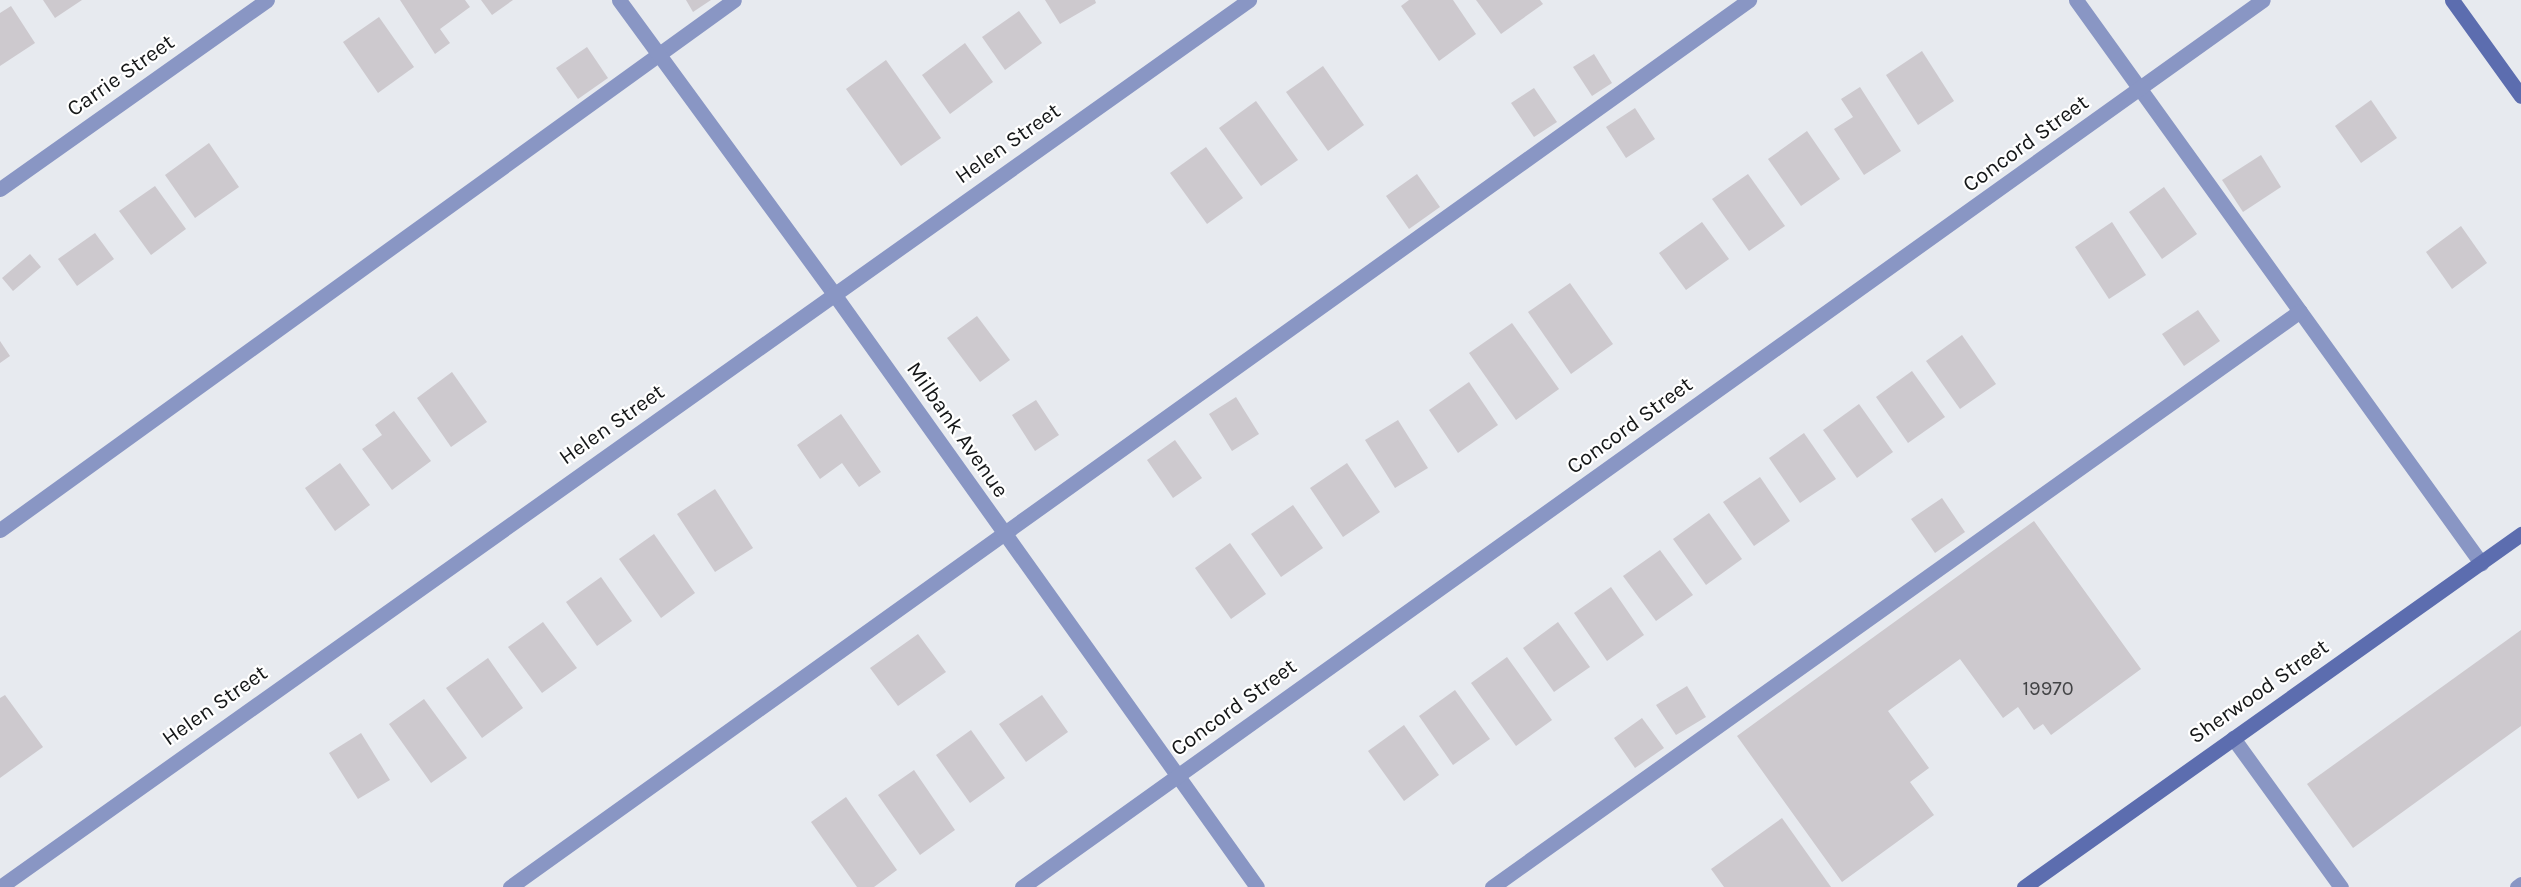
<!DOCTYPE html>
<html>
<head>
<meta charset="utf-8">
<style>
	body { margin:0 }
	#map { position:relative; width:2521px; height:887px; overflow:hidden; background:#e7eaef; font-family:Karla,sans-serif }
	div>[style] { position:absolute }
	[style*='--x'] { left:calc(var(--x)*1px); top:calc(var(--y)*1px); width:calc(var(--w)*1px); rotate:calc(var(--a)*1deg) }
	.building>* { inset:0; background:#cdc9ce }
	.lane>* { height:15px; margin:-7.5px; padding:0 7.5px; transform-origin:7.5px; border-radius:7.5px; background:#8996c4 }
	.street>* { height:15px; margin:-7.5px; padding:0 7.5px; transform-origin:7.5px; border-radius:7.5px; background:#8996c4 }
	.secondary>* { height:15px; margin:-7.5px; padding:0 7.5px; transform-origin:7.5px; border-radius:7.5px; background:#5c6daf }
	span { translate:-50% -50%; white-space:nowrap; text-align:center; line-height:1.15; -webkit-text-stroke:4.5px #fff; paint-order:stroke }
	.number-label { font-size:20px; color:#434446 }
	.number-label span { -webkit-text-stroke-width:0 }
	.street-label { font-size:22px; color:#151718 }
</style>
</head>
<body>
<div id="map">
	<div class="building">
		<div style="clip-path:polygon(43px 0,82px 0,55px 18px)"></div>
		<div style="clip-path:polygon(400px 0,465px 0,470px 7px,440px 29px,450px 43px,435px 54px)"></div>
		<div style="clip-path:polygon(481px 0,513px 0,492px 15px)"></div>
		<div style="clip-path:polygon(686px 0,711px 0,693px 12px)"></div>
		<div style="clip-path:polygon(1045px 0,1095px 0,1096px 3px,1060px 24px)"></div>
		<div style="clip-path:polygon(1409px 0,1453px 0,1476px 34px,1439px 61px,1401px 6px)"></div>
		<div style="clip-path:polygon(1476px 0,1540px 0,1543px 4px,1501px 34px)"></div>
		<div style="clip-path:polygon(11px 6px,35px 43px,0 66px,0 13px)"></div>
		<div style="clip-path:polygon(1019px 11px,1042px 43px,1005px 70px,982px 37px)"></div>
		<div style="clip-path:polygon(379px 17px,414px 67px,378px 93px,343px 42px)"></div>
		<div style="clip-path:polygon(965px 43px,993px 82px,950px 114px,922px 75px)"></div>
		<div style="clip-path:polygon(587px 47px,608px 78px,578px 99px,556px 68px)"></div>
		<div style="clip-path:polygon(1922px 51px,1954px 101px,1918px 125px,1886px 75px)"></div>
		<div style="clip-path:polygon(1594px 54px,1612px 83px,1592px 96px,1573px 67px)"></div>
		<div style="clip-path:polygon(886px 60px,941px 138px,901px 166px,846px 89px)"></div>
		<div style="clip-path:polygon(1323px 66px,1364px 125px,1328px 151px,1286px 92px)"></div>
		<div style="clip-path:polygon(1860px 87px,1901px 151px,1864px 175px,1834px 129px,1853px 117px,1841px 99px)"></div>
		<div style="clip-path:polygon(1534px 88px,1557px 122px,1534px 137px,1511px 103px)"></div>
		<div style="clip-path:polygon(2371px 100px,2397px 138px,2361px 163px,2335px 126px)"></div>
		<div style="clip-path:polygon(1256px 101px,1298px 160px,1261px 186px,1219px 128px)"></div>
		<div style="clip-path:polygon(1635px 108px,1655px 139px,1626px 158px,1606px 127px)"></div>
		<div style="clip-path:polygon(1807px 131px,1840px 179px,1801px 206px,1768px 159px)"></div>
		<div style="clip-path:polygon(209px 143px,239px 187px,195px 218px,165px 175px)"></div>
		<div style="clip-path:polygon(1206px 147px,1243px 198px,1207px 224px,1170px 173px)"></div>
		<div style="clip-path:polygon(2261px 155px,2281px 187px,2243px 212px,2222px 180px)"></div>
		<div style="clip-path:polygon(1417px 174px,1440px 207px,1409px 229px,1386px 196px)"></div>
		<div style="clip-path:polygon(1748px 174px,1785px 226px,1749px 251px,1712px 199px)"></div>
		<div style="clip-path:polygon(155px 186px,186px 229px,151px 255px,119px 211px)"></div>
		<div style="clip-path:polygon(2164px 187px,2197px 234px,2162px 259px,2129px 212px)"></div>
		<div style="clip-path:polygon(1702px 222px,1729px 259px,1686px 290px,1659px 253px)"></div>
		<div style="clip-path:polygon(2112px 222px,2146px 275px,2109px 299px,2075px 247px)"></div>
		<div style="clip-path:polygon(2461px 226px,2487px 263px,2452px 289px,2426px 252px)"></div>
		<div style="clip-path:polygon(95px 233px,114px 259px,77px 286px,58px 259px)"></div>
		<div style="clip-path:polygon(30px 254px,41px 267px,13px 291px,2px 278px)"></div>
		<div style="clip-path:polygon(1570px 283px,1613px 344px,1571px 374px,1528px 312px)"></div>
		<div style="clip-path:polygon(2198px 310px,2220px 341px,2184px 366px,2162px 334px)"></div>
		<div style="clip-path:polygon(977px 316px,1010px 360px,980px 382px,947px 338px)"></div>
		<div style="clip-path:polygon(1512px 323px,1559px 389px,1516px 420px,1469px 353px)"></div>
		<div style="clip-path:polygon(1962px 335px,1996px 384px,1960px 409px,1926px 361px)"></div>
		<div style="clip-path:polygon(0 341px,10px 356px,0 363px)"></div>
		<div style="clip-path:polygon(1912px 371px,1945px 417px,1908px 443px,1876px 397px)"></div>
		<div style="clip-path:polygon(452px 372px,487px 422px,451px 447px,417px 398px)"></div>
		<div style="clip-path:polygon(1469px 382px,1498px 425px,1458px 453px,1429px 410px)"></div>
		<div style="clip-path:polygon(1236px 397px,1259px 434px,1232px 451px,1209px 414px)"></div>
		<div style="clip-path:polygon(1036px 400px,1059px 435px,1035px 451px,1012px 415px)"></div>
		<div style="clip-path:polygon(1859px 404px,1893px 452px,1857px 478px,1823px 430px)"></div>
		<div style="clip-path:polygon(394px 411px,431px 461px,392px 490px,362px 449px,382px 435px,375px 425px)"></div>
		<div style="clip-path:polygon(841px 414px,881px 472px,859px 487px,842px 463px,820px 479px,797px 445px)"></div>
		<div style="clip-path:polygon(1398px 420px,1428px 468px,1395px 488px,1365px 440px)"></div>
		<div style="clip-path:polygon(1804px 433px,1836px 479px,1800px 503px,1769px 458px)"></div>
		<div style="clip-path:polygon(1175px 440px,1202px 478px,1173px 498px,1147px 460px)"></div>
		<div style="clip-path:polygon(340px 463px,370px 505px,335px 531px,305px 488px)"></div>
		<div style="clip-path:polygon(1347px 463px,1380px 512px,1343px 537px,1310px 488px)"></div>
		<div style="clip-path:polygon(1760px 477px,1790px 521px,1754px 546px,1723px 502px)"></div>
		<div style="clip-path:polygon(715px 489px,753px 548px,715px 572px,677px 514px)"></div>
		<div style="clip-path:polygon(1942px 498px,1965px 532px,1935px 553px,1911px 519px)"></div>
		<div style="clip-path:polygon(1293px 505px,1323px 548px,1281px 577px,1251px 534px)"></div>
		<div style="clip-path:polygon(1709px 513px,1742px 559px,1706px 585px,1673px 539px)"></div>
		<div style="clip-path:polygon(2034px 521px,2141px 669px,2051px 735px,2043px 724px,2034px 730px,2018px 707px,2003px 718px,1960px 659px,1888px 711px,1929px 768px,1910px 782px,1934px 815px,1842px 882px,1737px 736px)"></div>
		<div style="clip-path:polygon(654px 534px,695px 593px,661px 618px,619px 559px)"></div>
		<div style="clip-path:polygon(1230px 543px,1266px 594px,1231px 619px,1195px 568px)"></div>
		<div style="clip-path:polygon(1660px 550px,1693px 595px,1656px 621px,1623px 576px)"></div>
		<div style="clip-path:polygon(601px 577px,632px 621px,597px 646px,566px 602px)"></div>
		<div style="clip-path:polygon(1611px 587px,1644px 635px,1607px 661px,1574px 613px)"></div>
		<div style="clip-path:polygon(543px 622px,577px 668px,542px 693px,508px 647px)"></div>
		<div style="clip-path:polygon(1558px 622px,1590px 667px,1554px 692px,1523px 648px)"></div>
		<div style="clip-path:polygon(2521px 630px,2521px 726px,2353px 848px,2307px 784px)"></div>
		<div style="clip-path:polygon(918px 634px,946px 672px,898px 706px,870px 668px)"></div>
		<div style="clip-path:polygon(1507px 657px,1552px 720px,1516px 746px,1471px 683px)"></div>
		<div style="clip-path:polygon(488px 658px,523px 708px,482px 738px,446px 688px)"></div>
		<div style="clip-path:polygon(1687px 686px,1706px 717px,1676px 735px,1656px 705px)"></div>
		<div style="clip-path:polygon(1455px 690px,1490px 739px,1453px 765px,1419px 716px)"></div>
		<div style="clip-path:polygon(5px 695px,43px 747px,0 778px,0 698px)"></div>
		<div style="clip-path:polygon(1042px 695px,1068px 732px,1026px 762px,999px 724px)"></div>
		<div style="clip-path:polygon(424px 699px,467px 758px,431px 783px,389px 724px)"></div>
		<div style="clip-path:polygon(1642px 718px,1664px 748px,1635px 768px,1614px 738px)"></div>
		<div style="clip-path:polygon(1404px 725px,1439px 775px,1404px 801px,1368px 751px)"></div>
		<div style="clip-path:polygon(971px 730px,1005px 778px,970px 803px,936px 755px)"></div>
		<div style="clip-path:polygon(361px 733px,390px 780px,358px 799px,329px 753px)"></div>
		<div style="clip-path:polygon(914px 770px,955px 830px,920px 855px,878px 795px)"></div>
		<div style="clip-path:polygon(846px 797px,897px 870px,874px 887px,857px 887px,811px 822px)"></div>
		<div style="clip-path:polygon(1782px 818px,1831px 887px,1724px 887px,1711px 869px)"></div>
	</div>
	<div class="lane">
		<div style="--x:2076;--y:0;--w:694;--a:54.27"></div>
		<div style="--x:0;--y:530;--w:905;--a:-35.83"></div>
		<div style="--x:2233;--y:738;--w:184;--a:54.1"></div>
		<div style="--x:510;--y:887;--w:1524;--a:-35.6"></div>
		<div style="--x:1492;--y:887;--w:992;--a:-35.48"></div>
		<div style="--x:2517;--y:887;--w:5;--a:-37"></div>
	</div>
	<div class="street">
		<div style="--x:619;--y:0;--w:364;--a:53.8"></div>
		<div style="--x:834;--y:294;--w:728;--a:54.5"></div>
		<div style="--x:0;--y:189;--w:327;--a:-35.3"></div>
		<div style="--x:0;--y:887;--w:1532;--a:-35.38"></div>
		<div style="--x:1022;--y:887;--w:1525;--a:-35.56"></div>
	</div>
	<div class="secondary">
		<div style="--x:2452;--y:0;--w:118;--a:54.3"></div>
		<div style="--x:2024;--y:887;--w:610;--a:-35.38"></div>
	</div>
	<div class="number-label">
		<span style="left:2048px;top:688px">19970</span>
	</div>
	<div class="street-label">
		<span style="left:121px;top:76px;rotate:-35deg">Carrie Street</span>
		<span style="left:1008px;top:144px;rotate:-35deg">Helen Street</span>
		<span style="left:2026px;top:144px;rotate:-36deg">Concord Street</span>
		<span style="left:612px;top:425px;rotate:-35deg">Helen Street</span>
		<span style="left:1630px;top:426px;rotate:-36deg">Concord Street</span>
		<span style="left:957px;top:430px;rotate:55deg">Milbank Avenue</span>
		<span style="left:2259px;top:692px;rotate:-35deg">Sherwood Street</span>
		<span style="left:215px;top:706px;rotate:-35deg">Helen Street</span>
		<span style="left:1234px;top:708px;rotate:-36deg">Concord Street</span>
	</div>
</div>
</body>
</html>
